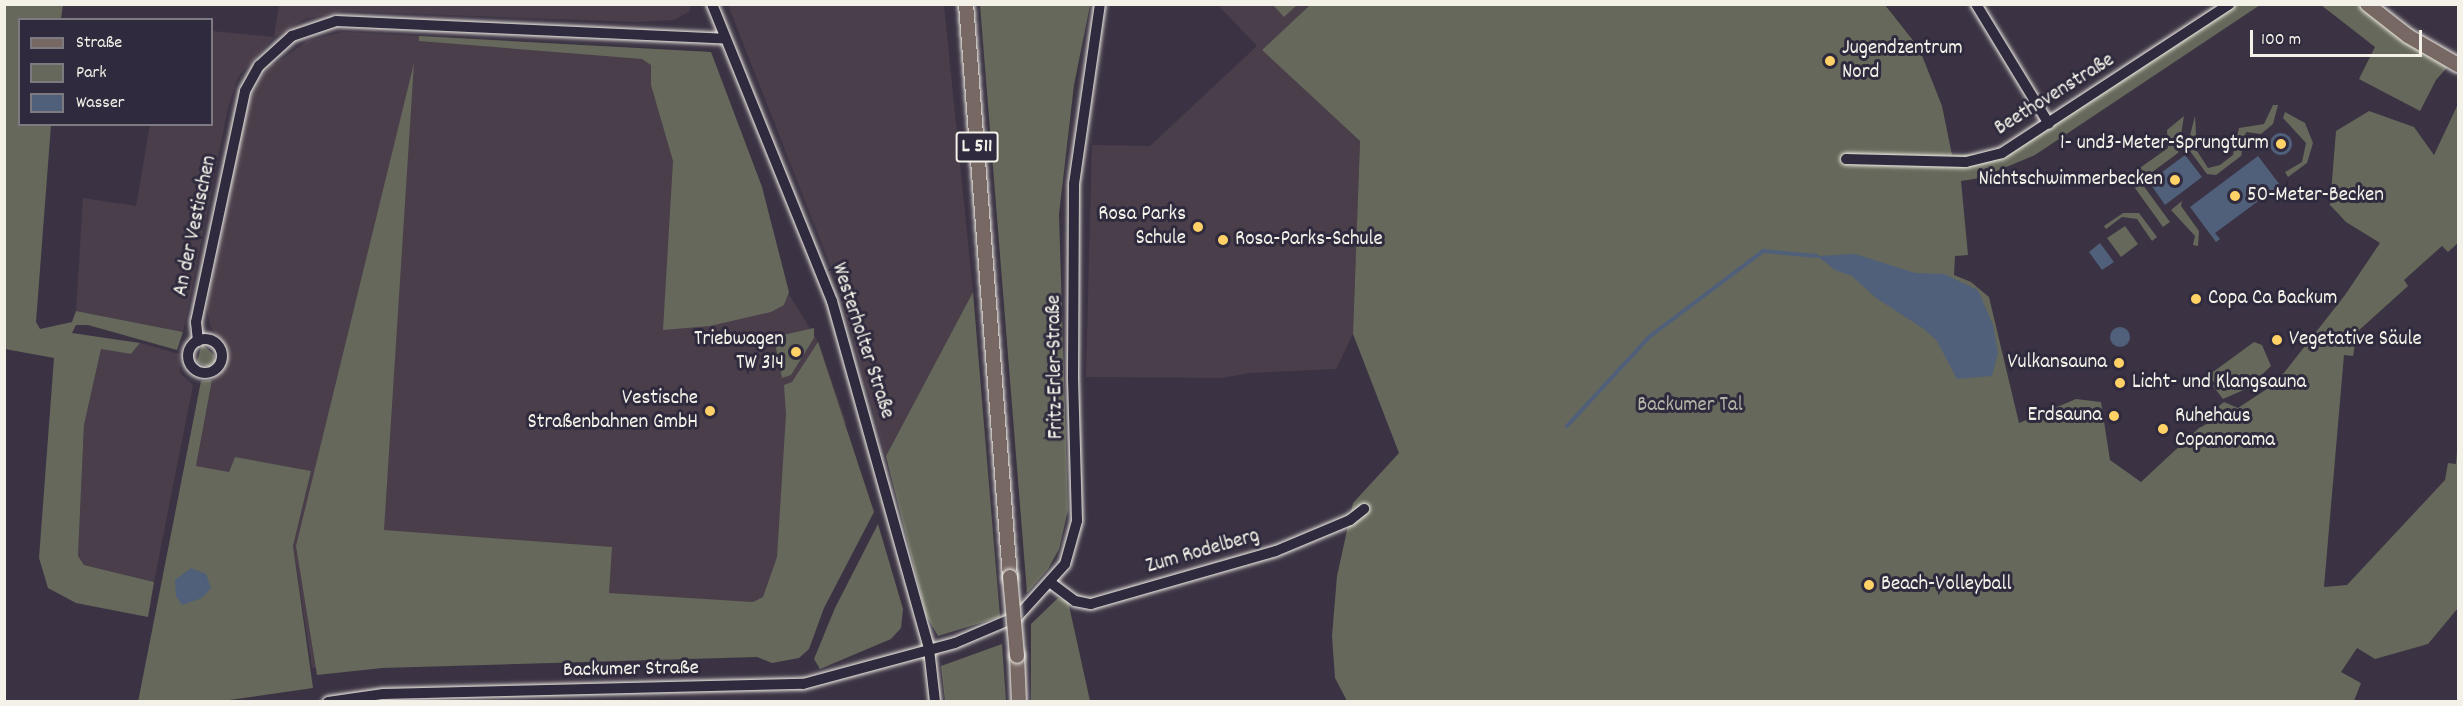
<!DOCTYPE html>
<html>
<head>
<meta charset="utf-8">
<style>
	body { margin:0 }
	#map { position:relative; width:2463px; height:706px; overflow:hidden; background:#3b3343; font-family:Dekko,sans-serif }
	div>[style] { position:absolute }
	[style*='--x'] { left:calc(var(--x)*1px); top:calc(var(--y)*1px); width:calc(var(--w)*1px); rotate:calc(var(--a)*1deg) }
	.built>* { inset:0; background:#4a3e4a }
	.green>* { inset:0; background:#65685a }
	.water>* { inset:0; background:#50607a }
	.round { border-radius:50% }
	.stream>* { height:4px; margin:-2px; padding:0 2px; transform-origin:2px; border-radius:2px; background:#50607a }
	.roads { filter:drop-shadow(0 0 2px #f4f1e8) drop-shadow(0 0 2px #f4f1e8) }
	.minor>* { height:10px; margin:-5px; padding:0 5px; transform-origin:5px; border-radius:5px; background:#2f2a3d }
	.minor>.ring { margin:-5px; padding:0; box-sizing:content-box; background:none; border:10px solid #2f2a3d; border-radius:50% }
	.major>* { height:14px; margin:-7px; padding:0 7px; transform-origin:7px; border-radius:7px; background:#776864 }
	.bridges { filter:drop-shadow(0 0 2px #f4f1e8) drop-shadow(0 0 2px #f4f1e8) }
	.major-bridge>* { height:14px; margin:-7px; padding:0 7px; transform-origin:7px; border-radius:7px; background:#776864 }
	.dots>* { width:16px; height:16px; translate:-50% -50%; box-sizing:border-box; border:3px solid #2f2a3d; border-radius:50% }
	span { translate:-50% -50%; white-space:nowrap; text-align:center; line-height:1.15; -webkit-text-stroke:6px #2f2a3d; paint-order:stroke }
	.shield-label span { padding:2px 4px; background:#2f2a3d; border:2px solid; border-radius:4px; -webkit-text-stroke-width:0 }
	.shield-label { font-size:20px; color:#f4f1e8; font-weight:700 }
	.poi-label { font-size:21px; color:#f4f1e8 }
	.left { translate:0 -50%; text-align:left }
	.right { translate:-100% -50%; text-align:right }
	.street-label { font-size:21px; color:#f4f1e8 }
	.park-label { font-size:21px; color:#b4b3a8 }
	.frame { position:absolute; inset:0; border:6px solid #f4f1e8; pointer-events:none }
	.legend { position:absolute; left:18px; top:18px; width:195px; height:108px; box-sizing:border-box; background:#2f2a3d; border:2px solid #7e7a81; margin:0; padding:8px 10px; list-style:none; font-size:18px; color:#f4f1e8 }
	.legend li { display:flex; align-items:center; gap:12px; height:30px }
	.legend b { width:30px; border:2px solid #7e7a81 }
	.scale { position:absolute; left:2250px; top:30px; width:172px; height:27px; box-sizing:border-box; border:3px solid #f4f1e8; border-top:0; padding-left:8px; font-size:18px; line-height:21px; white-space:nowrap; color:#f4f1e8; -webkit-text-stroke:4px #2f2a3d; paint-order:stroke }
</style>
</head>
<body>
<div id="map">
	<div class="built">
		<div style="clip-path:polygon(279px 5px,690px 5px,690px 11px,674px 20px,636px 22px,345px 11px,305px 19px,274px 37px,238px 77px,228px 108px,183px 332px,76px 311px,83px 198px,136px 206px,150px 125px,212px 124px,212px 31px,274px 37px)"></div>
		<div style="clip-path:polygon(728px 5px,944px 5px,973px 292px,886px 456px,836px 280px)"></div>
		<div style="clip-path:polygon(1218px 5px,1310px 5px,1262px 50px,1360px 141px,1353px 334px,1336px 369px,1249px 373px,1222px 378px,1086px 377px,1092px 145px,1150px 146px,1257px 46px)"></div>
		<div style="clip-path:polygon(343px 32px,711px 52px,762px 187px,785px 288px,819px 343px,846px 422px,772px 650px,363px 659px,312px 668px,293px 546px,311px 471px,235px 457px,229px 472px,196px 466px,212px 380px,226px 365px,229px 350px,210px 326px,207px 307px,248px 101px,271px 61px,274px 65px,307px 41px)"></div>
		<div style="clip-path:polygon(140px 343px,179px 354px,180px 373px,193px 385px,154px 582px,84px 565px,78px 556px,84px 425px,101px 349px,131px 354px)"></div>
	</div>
	<div class="green">
		<div style="clip-path:polygon(4px 5px,63px 5px,61px 19px,20px 20px,20px 124px,51px 125px,36px 322px,40px 329px,72px 322px,76px 311px,183px 332px,177px 350px,88px 325px,76px 325px,72px 333px,140px 343px,131px 354px,101px 349px,84px 425px,78px 556px,84px 565px,154px 582px,148px 617px,76px 603px,48px 588px,39px 558px,54px 358px,5px 349px)"></div>
		<div style="clip-path:polygon(980px 5px,1090px 5px,1074px 85px,1059px 214px,1068px 510px,1059px 549px,1048px 569px,1027px 593px)"></div>
		<div style="clip-path:polygon(1273px 5px,1297px 5px,1284px 17px)"></div>
		<div style="clip-path:polygon(1310px 5px,1885px 5px,1919px 48px,1942px 106px,1952px 155px,2002px 153px,2230px 5px,2260px 5px,2035px 155px,1980px 178px,1961px 181px,1968px 255px,1955px 256px,1954px 275px,1971px 282px,1989px 297px,2019px 423px,2076px 399px,2101px 402px,2110px 460px,2141px 482px,2199px 428px,2220px 417px,2219px 406px,2224px 402px,2238px 408px,2276px 383px,2345px 295px,2380px 243px,2346px 222px,2330px 205px,2336px 131px,2369px 111px,2414px 127px,2434px 155px,2458px 104px,2458px 243px,2448px 252px,2442px 246px,2404px 280px,2408px 286px,2357px 332px,2353px 356px,2344px 355px,2324px 587px,2347px 585px,2445px 480px,2448px 463px,2456px 464px,2458px 439px,2458px 608px,2428px 644px,2375px 659px,2357px 648px,2341px 672px,2361px 683px,2354px 701px,1347px 701px,1335px 678px,1332px 636px,1337px 576px,1353px 503px,1399px 453px,1353px 334px,1360px 141px,1262px 50px)"></div>
		<div style="clip-path:polygon(2321px 5px,2367px 5px,2452px 62px,2436px 80px,2420px 111px,2359px 79px,2375px 47px)"></div>
		<div style="clip-path:polygon(419px 36px,711px 52px,762px 187px,789px 292px,784px 305px,771px 312px,710px 326px,663px 330px,673px 161px,651px 85px,651px 65px,642px 59px,419px 41px)"></div>
		<div style="clip-path:polygon(414px 63px,384px 530px,612px 547px,609px 593px,753px 602px,763px 597px,777px 557px,786px 414px,784px 385px,792px 382px,818px 342px,874px 512px,824px 608px,809px 649px,799px 658px,772px 663px,757px 657px,382px 668px,317px 675px,296px 546px)"></div>
		<div style="clip-path:polygon(2273px 105px,2278px 105px,2273px 124px,2261px 134px,2246px 132px,2241px 156px,2216px 175px,2207px 174px,2187px 147px,2195px 116px,2197px 151px,2208px 168px,2220px 165px,2233px 155px,2239px 128px,2264px 124px)"></div>
		<div style="clip-path:polygon(2285px 112px,2305px 123px,2313px 143px,2307px 163px,2288px 177px,2285px 172px,2302px 162px,2306px 143px,2283px 118px)"></div>
		<div style="clip-path:polygon(2184px 116px,2178px 153px,2140px 181px,2170px 222px,2163px 227px,2127px 177px,2168px 148px,2167px 130px)"></div>
		<div style="clip-path:polygon(2182px 201px,2181px 206px,2199px 231px,2198px 246px,2193px 245px,2195px 236px,2171px 210px)"></div>
		<div style="clip-path:polygon(2123px 213px,2139px 213px,2157px 237px,2152px 241px,2137px 219px,2122px 217px,2106px 229px,2104px 226px)"></div>
		<div style="clip-path:polygon(2125px 226px,2138px 244px,2121px 257px,2107px 238px)"></div>
		<div style="clip-path:polygon(973px 292px,1000px 617px,938px 636px,926px 615px,886px 456px)"></div>
		<div style="clip-path:polygon(814px 328px,814px 338px,791px 375px,782px 378px,776px 348px,778px 339px,783px 335px)"></div>
		<div style="clip-path:polygon(2254px 342px,2262px 345px,2271px 366px,2248px 388px,2223px 399px,2213px 386px,2216px 383px,2206px 377px)"></div>
		<div style="clip-path:polygon(202px 344px,214px 355px,215px 361px,209px 367px,197px 362px)"></div>
		<div style="clip-path:polygon(212px 380px,196px 466px,229px 472px,235px 457px,311px 471px,293px 546px,313px 688px,222px 701px,138px 702px,201px 381px)"></div>
		<div style="clip-path:polygon(878px 524px,903px 609px,901px 628px,891px 639px,820px 669px,814px 659px,835px 608px)"></div>
		<div style="clip-path:polygon(1058px 598px,1068px 601px,1090px 701px,1031px 701px,1031px 624px)"></div>
		<div style="clip-path:polygon(1002px 644px,1006px 701px,945px 701px,941px 666px)"></div>
	</div>
	<div class="water">
		<div class="round" style="left:2270px;top:133px;width:22px;height:22px"></div>
		<div style="clip-path:polygon(2185px 155px,2202px 177px,2165px 205px,2149px 182px)"></div>
		<div style="clip-path:polygon(2258px 156px,2280px 185px,2215px 233px,2220px 239px,2216px 242px,2190px 207px)"></div>
		<div style="clip-path:polygon(2100px 243px,2114px 262px,2102px 270px,2089px 252px)"></div>
		<div style="clip-path:polygon(1855px 254px,1915px 273px,1944px 274px,1978px 290px,1993px 325px,1998px 353px,1992px 376px,1957px 379px,1937px 341px,1924px 329px,1876px 298px,1852px 276px,1835px 270px,1817px 256px)"></div>
		<div class="round" style="left:2110px;top:327px;width:20px;height:20px"></div>
		<div style="clip-path:polygon(191px 568px,206px 574px,211px 588px,202px 598px,182px 605px,176px 596px,175px 580px)"></div>
	</div>
	<div class="stream">
		<div style="--x:1567;--y:426;--w:121;--a:-47.3"></div>
		<div style="--x:1649;--y:337;--w:143;--a:-37"></div>
		<div style="--x:1763;--y:251;--w:54;--a:5.3"></div>
	</div>
	<div class="roads">
		<div class="minor">
			<div style="--x:712;--y:4;--w:320;--a:68"></div>
			<div style="--x:832;--y:301;--w:361;--a:74.4"></div>
			<div style="--x:929;--y:649;--w:53;--a:83.5"></div>
			<div style="--x:1976;--y:4;--w:140;--a:58.7"></div>
			<div style="--x:1846;--y:159;--w:120;--a:1.4"></div>
			<div style="--x:1966;--y:162;--w:37;--a:-14"></div>
			<div style="--x:2002;--y:153;--w:272;--a:-33.2"></div>
			<div class="ring" style="left:188px;top:339px;width:24px;height:24px"></div>
			<div style="--x:198;--y:341;--w:19;--a:-96"></div>
			<div style="--x:196;--y:322;--w:236;--a:-78"></div>
			<div style="--x:245;--y:91;--w:29;--a:-61"></div>
			<div style="--x:259;--y:66;--w:45;--a:-42.3"></div>
			<div style="--x:292;--y:36;--w:46;--a:-18.8"></div>
			<div style="--x:336;--y:21;--w:389;--a:2.6"></div>
			<div style="--x:1051;--y:583;--w:30;--a:37"></div>
			<div style="--x:1075;--y:601;--w:16;--a:11"></div>
			<div style="--x:1091;--y:604;--w:192;--a:-16"></div>
			<div style="--x:1276;--y:551;--w:80;--a:-22.7"></div>
			<div style="--x:1350;--y:520;--w:18;--a:-38"></div>
			<div style="--x:328;--y:702;--w:56;--a:-8.3"></div>
			<div style="--x:383;--y:694;--w:420;--a:-1.4"></div>
			<div style="--x:803;--y:684;--w:157;--a:-15.1"></div>
			<div style="--x:955;--y:643;--w:69;--a:-23.2"></div>
			<div style="--x:1018;--y:616;--w:70;--a:-47.9"></div>
			<div style="--x:1065;--y:564;--w:45;--a:-74.4"></div>
			<div style="--x:1077;--y:521;--w:144;--a:-91.6"></div>
			<div style="--x:1073;--y:377;--w:193;--a:-89.7"></div>
			<div style="--x:1074;--y:184;--w:182;--a:-81.8"></div>
		</div>
		<div class="major">
			<div style="--x:966;--y:4;--w:575;--a:85.61"></div>
			<div style="--x:2367;--y:4;--w:52;--a:38"></div>
			<div style="--x:2408;--y:36;--w:58;--a:30.1"></div>
			<div style="--x:1017;--y:656;--w:46;--a:87.5"></div>
		</div>
	</div>
	<div class="bridges">
		<div class="major-bridge">
			<div style="--x:1010;--y:577;--w:79;--a:84.9"></div>
		</div>
	</div>
	<div class="dots">
		<div style="left:1830px;top:61px;background:#ffd166"></div>
		<div style="left:2281px;top:144px;background:#ffd166"></div>
		<div style="left:2175px;top:180px;background:#ffd166"></div>
		<div style="left:2235px;top:196px;background:#ffd166"></div>
		<div style="left:1198px;top:227px;background:#ffd166"></div>
		<div style="left:1223px;top:240px;background:#ffd166"></div>
		<div style="left:2196px;top:299px;background:#ffd166"></div>
		<div style="left:2277px;top:340px;background:#ffd166"></div>
		<div style="left:796px;top:352px;background:#ffd166"></div>
		<div style="left:2119px;top:363px;background:#ffd166"></div>
		<div style="left:2120px;top:383px;background:#ffd166"></div>
		<div style="left:710px;top:411px;background:#ffd166"></div>
		<div style="left:2114px;top:416px;background:#ffd166"></div>
		<div style="left:2163px;top:429px;background:#ffd166"></div>
		<div style="left:1869px;top:585px;background:#ffd166"></div>
	</div>
	<div class="shield-label">
		<span style="left:977px;top:147px">L 511</span>
	</div>
	<div class="poi-label">
		<span class="left" style="left:1842px;top:61px">Jugendzentrum<br>Nord</span>
		<span class="right" style="left:2269px;top:144px">1- und3-Meter-Sprungturm</span>
		<span class="right" style="left:2163px;top:180px">Nichtschwimmerbecken</span>
		<span class="left" style="left:2247px;top:196px">50-Meter-Becken</span>
		<span class="right" style="left:1186px;top:227px">Rosa Parks<br>Schule</span>
		<span class="left" style="left:1235px;top:240px">Rosa-Parks-Schule</span>
		<span class="left" style="left:2208px;top:299px">Copa Ca Backum</span>
		<span class="right" style="left:784px;top:352px">Triebwagen<br>TW 314</span>
		<span class="left" style="left:2289px;top:340px">Vegetative Säule</span>
		<span class="right" style="left:2107px;top:363px">Vulkansauna</span>
		<span class="left" style="left:2132px;top:383px">Licht- und Klangsauna</span>
		<span class="right" style="left:698px;top:411px">Vestische<br>Straßenbahnen GmbH</span>
		<span class="right" style="left:2102px;top:416px">Erdsauna</span>
		<span class="left" style="left:2175px;top:429px">Ruhehaus<br>Copanorama</span>
		<span class="left" style="left:1881px;top:585px">Beach-Volleyball</span>
	</div>
	<div class="street-label">
		<span style="left:2055px;top:95px;rotate:-32deg">Beethovenstraße</span>
		<span style="left:196px;top:226px;rotate:-78deg">An der Vestischen</span>
		<span style="left:862px;top:341px;rotate:72deg">Westerholter Straße</span>
		<span style="left:1056px;top:367px;rotate:-91deg">Fritz-Erler-Straße</span>
		<span style="left:1203px;top:552px;rotate:-16deg">Zum Rodelberg</span>
		<span style="left:631px;top:670px;rotate:-1deg">Backumer Straße</span>
	</div>
	<div class="park-label">
		<span style="left:1690px;top:406px">Backumer Tal</span>
	</div>
	<div class="frame"></div>
	<ul class="legend">
	<li><b style="height:8px;background:#776864"></b>Straße</li>
	<li><b style="height:16px;background:#65685a"></b>Park</li>
	<li><b style="height:16px;background:#50607a"></b>Wasser</li>
	</ul>
	<div class="scale">100 m</div>
</div>
</body>
</html>
